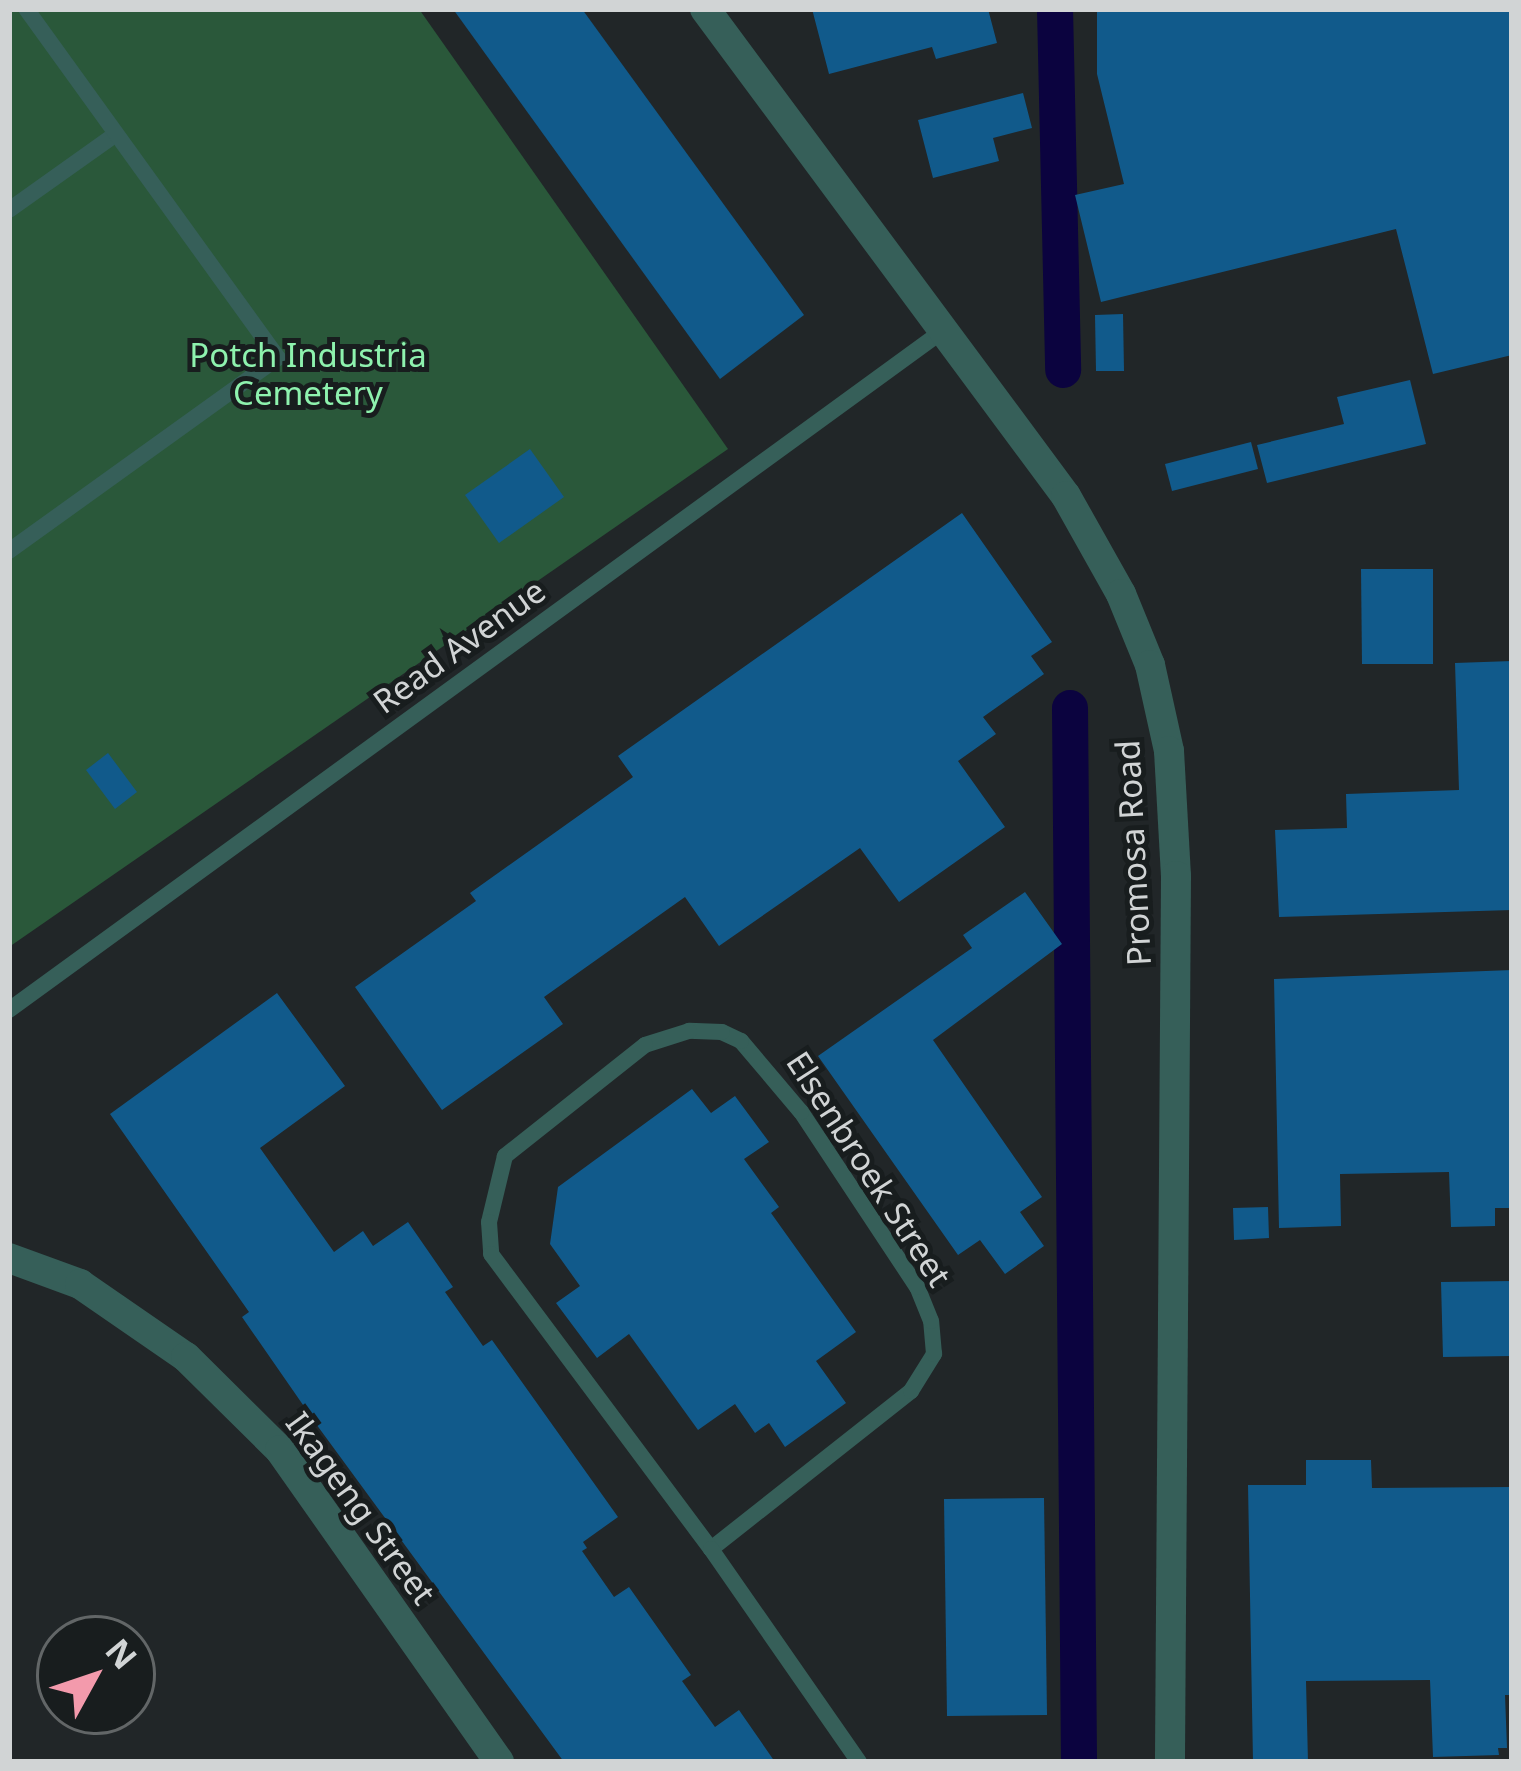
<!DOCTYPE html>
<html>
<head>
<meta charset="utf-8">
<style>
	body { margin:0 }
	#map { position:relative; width:1521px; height:1771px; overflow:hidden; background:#212628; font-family:"Noto Sans",sans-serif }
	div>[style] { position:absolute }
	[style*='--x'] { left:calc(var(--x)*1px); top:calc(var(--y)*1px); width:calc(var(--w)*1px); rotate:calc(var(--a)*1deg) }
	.green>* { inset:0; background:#2a583a }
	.canal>* { height:36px; margin:-18px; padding:0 18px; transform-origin:18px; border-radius:18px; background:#0b033f }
	.building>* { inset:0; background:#115a8b }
	.service>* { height:16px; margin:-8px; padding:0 8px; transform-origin:8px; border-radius:8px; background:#365f59 }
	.tertiary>* { height:30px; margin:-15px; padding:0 15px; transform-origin:15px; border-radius:15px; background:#365f59 }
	span { translate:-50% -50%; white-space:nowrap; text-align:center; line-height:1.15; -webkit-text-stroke:10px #181d1e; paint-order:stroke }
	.park-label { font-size:33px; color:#8ef2ae }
	.street-label { font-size:33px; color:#d1d4d5 }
	.frame { position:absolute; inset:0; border:12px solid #d1d4d5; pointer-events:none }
	.north { position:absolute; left:36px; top:1615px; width:120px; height:120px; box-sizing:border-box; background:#181d1e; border:3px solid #626667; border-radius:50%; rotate:50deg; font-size:33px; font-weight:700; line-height:48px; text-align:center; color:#d1d4d5 }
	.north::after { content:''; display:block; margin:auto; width:42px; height:54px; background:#f39aac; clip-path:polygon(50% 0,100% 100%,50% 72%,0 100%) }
</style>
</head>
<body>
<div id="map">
	<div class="green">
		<div style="clip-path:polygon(9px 9px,419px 9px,728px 449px,9px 947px)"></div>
	</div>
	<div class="canal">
		<div style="--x:1055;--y:9;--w:361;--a:88.7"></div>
		<div style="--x:1070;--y:708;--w:1054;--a:89.51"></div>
	</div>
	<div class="building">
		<div style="clip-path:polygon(453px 9px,582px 9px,804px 315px,720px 379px)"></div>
		<div style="clip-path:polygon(812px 9px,988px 9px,997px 43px,936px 59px,932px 47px,829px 74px)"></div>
		<div style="clip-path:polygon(1097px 9px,1512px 9px,1512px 355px,1433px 374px,1396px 229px,1101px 302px,1075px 195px,1124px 184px,1097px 74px)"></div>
		<div style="clip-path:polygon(1023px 93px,1032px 128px,993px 138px,999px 161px,933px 178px,918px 120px)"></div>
		<div style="clip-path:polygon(1123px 314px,1124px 371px,1096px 371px,1095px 315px)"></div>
		<div style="clip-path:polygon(1410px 380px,1426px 444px,1267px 483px,1257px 445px,1344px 424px,1337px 397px)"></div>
		<div style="clip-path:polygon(1251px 442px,1258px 469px,1172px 491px,1165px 464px)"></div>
		<div style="clip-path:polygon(530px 449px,564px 497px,499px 543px,465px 495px)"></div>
		<div style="clip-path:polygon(962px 513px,1052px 642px,1031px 656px,1044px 674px,983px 717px,996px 734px,958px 761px,1005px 827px,899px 902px,860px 848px,719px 946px,685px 897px,544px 997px,563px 1024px,442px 1110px,355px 987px,476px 901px,470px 893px,633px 777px,618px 756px)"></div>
		<div style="clip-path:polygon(1361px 569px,1433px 569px,1433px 664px,1362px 664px)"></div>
		<div style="clip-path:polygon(1512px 661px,1512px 910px,1279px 917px,1275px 830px,1347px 828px,1346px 794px,1459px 790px,1455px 663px)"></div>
		<div style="clip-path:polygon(108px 753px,137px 792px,115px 809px,86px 770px)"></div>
		<div style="clip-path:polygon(1025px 892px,1062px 944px,933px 1040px,1042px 1197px,1020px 1212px,1044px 1246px,1005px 1274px,980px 1240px,958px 1255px,818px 1056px,972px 948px,963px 935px)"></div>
		<div style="clip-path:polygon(1512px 970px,1512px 1208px,1495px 1208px,1495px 1226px,1451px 1227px,1449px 1172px,1340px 1174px,1341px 1226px,1279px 1228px,1274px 979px)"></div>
		<div style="clip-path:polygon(277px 993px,345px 1086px,260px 1148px,334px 1252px,363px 1231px,373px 1246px,408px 1222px,453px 1287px,445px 1292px,483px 1346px,492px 1340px,618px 1517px,583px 1542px,587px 1548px,582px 1551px,614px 1597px,629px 1587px,691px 1675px,682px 1681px,715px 1727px,739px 1710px,775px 1762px,564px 1762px,319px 1428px,242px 1317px,249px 1312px,110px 1114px)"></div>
		<div style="clip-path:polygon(692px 1089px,711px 1113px,735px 1096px,769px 1142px,744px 1159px,779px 1207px,771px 1213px,856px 1332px,816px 1361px,846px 1403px,785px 1447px,769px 1423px,755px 1433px,735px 1404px,698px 1430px,629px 1334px,597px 1358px,556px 1303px,580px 1286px,550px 1244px,558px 1187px)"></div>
		<div style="clip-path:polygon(1268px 1207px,1269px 1238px,1234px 1240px,1233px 1208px)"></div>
		<div style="clip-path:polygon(1512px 1281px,1512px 1356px,1443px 1357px,1441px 1282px)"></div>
		<div style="clip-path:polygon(1306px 1460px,1371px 1460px,1372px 1488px,1512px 1487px,1512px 1695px,1505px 1695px,1507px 1748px,1498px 1748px,1499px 1755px,1433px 1757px,1430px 1680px,1306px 1681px,1308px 1762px,1253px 1762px,1248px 1485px,1306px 1485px)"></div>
		<div style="clip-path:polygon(1044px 1498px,1047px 1715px,947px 1716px,944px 1499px)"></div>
	</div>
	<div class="service">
		<div style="--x:9;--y:210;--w:131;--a:-35.4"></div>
		<div style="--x:9;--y:551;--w:331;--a:-35.7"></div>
		<div style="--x:278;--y:358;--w:430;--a:-125.8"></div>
		<div style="--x:9;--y:1010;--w:1156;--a:-36.03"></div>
		<div style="--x:711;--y:1549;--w:255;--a:-38.3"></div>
		<div style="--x:911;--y:1391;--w:44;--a:-58.1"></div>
		<div style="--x:934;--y:1354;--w:33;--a:-95"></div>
		<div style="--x:931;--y:1321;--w:37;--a:-112"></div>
		<div style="--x:917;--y:1287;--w:210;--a:-123.5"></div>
		<div style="--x:801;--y:1112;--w:93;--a:-130.2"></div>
		<div style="--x:741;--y:1041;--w:21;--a:-155"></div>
		<div style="--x:722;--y:1032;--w:33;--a:-178"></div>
		<div style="--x:689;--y:1031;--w:46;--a:162.3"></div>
		<div style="--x:645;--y:1045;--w:179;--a:141.6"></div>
		<div style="--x:505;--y:1156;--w:68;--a:103.6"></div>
		<div style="--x:489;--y:1222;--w:32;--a:86"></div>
		<div style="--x:491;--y:1254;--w:368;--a:53.3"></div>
		<div style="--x:711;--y:1549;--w:259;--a:55.2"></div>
	</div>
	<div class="tertiary">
		<div style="--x:705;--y:9;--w:606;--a:53.45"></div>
		<div style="--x:1066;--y:496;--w:112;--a:60.7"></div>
		<div style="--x:1121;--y:594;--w:77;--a:67.8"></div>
		<div style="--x:1150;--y:665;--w:88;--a:77.5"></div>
		<div style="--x:1169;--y:751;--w:125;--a:86.8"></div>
		<div style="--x:1176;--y:876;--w:886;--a:90.39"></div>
		<div style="--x:9;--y:1258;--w:76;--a:20.1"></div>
		<div style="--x:80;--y:1284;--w:129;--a:34.6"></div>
		<div style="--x:186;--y:1357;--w:132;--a:44.7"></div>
		<div style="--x:280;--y:1450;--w:381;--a:54.9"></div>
	</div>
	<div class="park-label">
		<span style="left:308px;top:374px">Potch Industria<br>Cemetery</span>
	</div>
	<div class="street-label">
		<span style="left:459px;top:646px;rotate:-36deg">Read Avenue</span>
		<span style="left:1133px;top:853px;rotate:-93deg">Promosa Road</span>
		<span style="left:869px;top:1169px;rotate:57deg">Elsenbroek Street</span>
		<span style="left:361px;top:1508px;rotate:54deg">Ikageng Street</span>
	</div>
	<div class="frame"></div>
	<div class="north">N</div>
</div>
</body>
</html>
